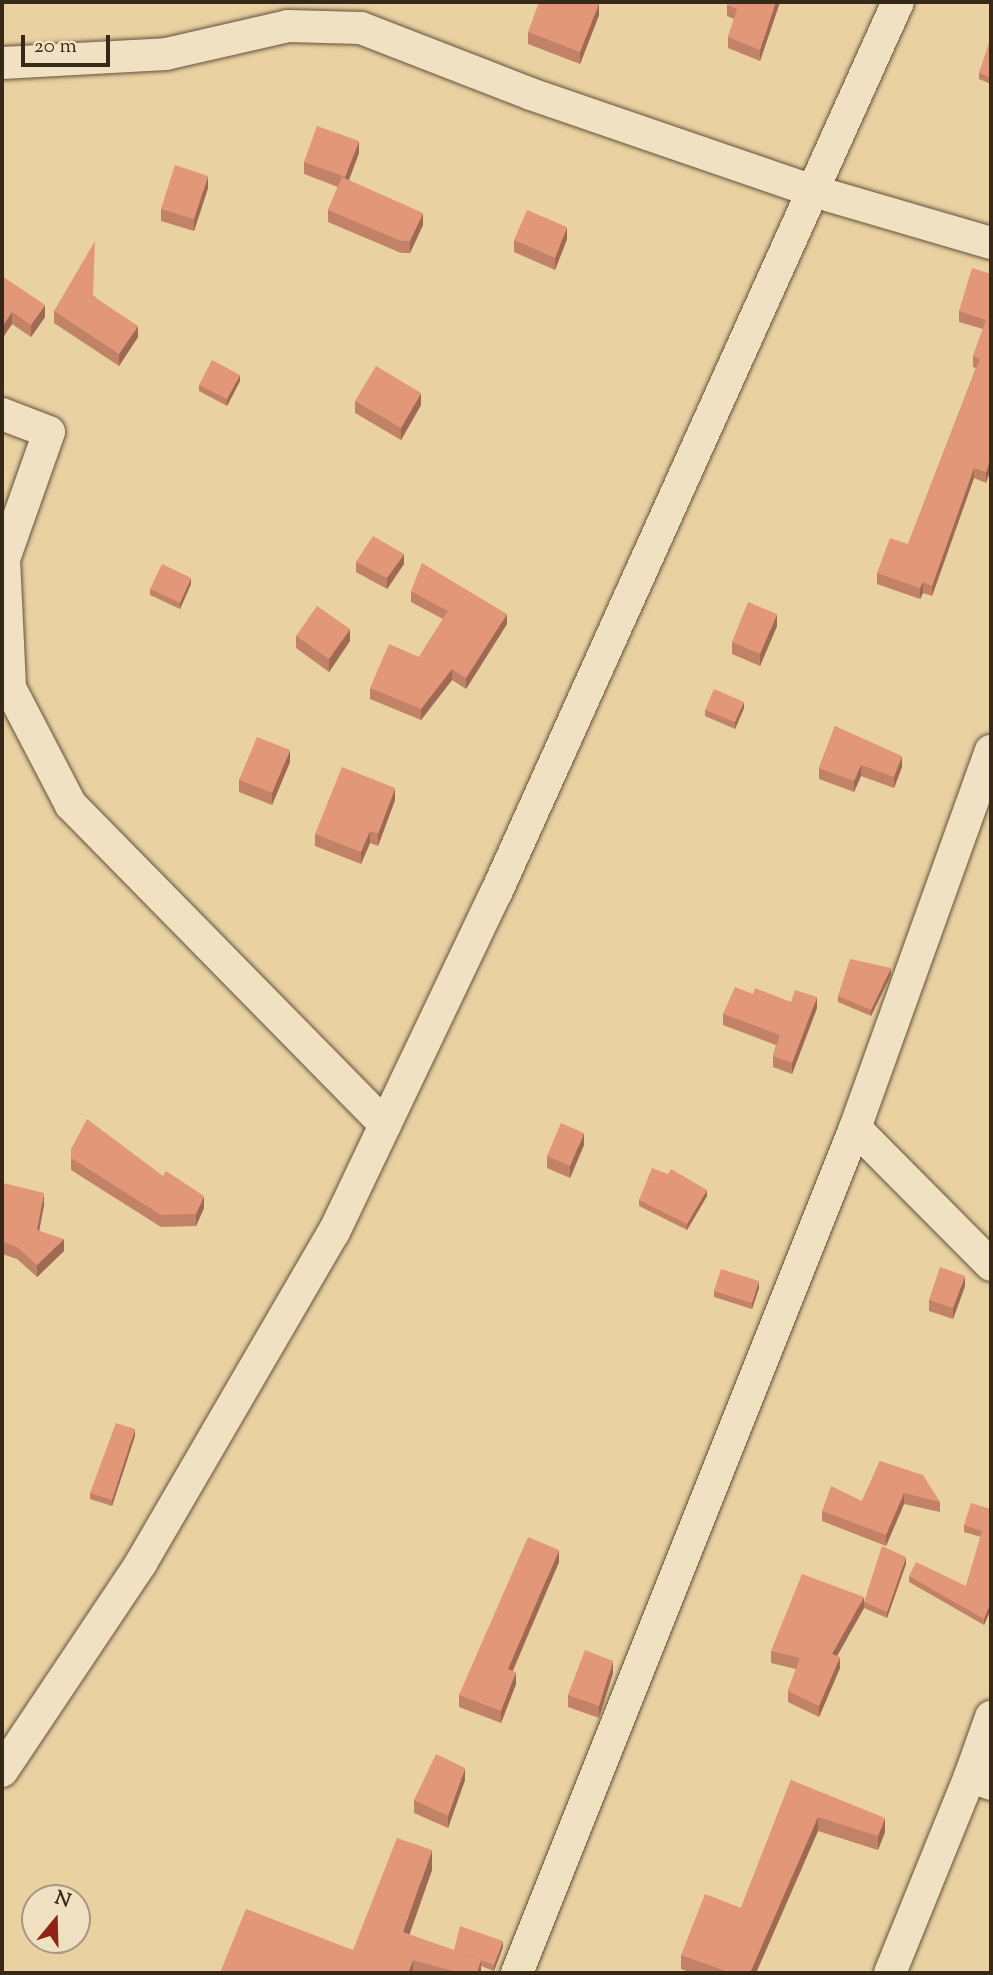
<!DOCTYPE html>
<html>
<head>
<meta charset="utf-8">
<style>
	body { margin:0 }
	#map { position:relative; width:993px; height:1975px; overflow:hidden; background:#e9d1a2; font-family:"Sorts Mill Goudy",serif }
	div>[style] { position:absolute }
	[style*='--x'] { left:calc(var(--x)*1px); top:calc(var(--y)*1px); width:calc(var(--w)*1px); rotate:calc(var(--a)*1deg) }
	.roads { filter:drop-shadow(0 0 2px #64533b) drop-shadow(0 0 2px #64533b) }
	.minor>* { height:32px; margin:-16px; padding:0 16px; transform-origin:16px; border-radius:16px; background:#f1e1c3 }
	.wall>* { inset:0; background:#c28267 }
	.shaded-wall>* { inset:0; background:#9e6a54 }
	.building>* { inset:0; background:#e29778 }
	span { translate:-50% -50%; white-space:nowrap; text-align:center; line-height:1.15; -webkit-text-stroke:5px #f1e1c3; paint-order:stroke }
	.frame { position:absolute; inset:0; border:4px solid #372919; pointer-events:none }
	.north { position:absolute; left:21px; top:1884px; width:70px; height:70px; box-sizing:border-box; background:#f1e1c3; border:2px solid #a7977f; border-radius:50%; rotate:19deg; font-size:19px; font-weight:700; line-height:28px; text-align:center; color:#372919 }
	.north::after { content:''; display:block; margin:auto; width:24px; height:32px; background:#8f2418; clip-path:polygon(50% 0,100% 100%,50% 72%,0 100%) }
	.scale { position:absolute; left:21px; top:35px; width:89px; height:32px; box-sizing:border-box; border:4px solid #372919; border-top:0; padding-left:9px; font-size:21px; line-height:24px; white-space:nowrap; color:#372919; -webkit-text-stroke:5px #f1e1c3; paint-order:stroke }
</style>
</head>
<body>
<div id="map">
	<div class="roads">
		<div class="minor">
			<div style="--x:2;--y:63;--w:164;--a:-3.1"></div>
			<div style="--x:166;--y:54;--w:125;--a:-12.9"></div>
			<div style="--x:288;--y:26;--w:73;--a:1.6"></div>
			<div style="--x:361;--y:28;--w:182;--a:21.2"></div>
			<div style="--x:531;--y:94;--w:298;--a:19"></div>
			<div style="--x:813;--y:191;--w:185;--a:16.3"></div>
			<div style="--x:2;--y:414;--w:50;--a:21"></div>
			<div style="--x:49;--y:432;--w:135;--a:109.5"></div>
			<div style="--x:4;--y:559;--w:129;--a:87.3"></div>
			<div style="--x:10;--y:688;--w:132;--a:62.5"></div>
			<div style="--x:71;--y:805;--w:448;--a:45.5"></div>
			<div style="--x:855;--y:1128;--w:193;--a:45.2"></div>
			<div style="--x:2;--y:1771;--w:250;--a:-56.2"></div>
			<div style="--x:141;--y:1563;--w:383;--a:-59.8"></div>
			<div style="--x:334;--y:1232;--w:376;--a:-64.5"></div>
			<div style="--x:496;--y:893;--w:977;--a:-65.72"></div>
			<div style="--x:970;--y:1776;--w:63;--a:-70.4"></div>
			<div style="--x:517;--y:1973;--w:910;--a:-68.2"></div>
			<div style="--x:855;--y:1128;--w:401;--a:-70.2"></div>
			<div style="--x:890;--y:1973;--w:213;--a:-67.9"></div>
			<div style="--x:970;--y:1776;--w:22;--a:21"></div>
		</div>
	</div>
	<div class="wall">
		<div style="clip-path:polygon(727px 2px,780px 2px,760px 61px,728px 48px,728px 37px,734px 19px,727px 16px)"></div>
		<div style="clip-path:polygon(599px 15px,580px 64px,528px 44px,528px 32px)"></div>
		<div style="clip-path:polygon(991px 40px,991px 84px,979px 79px,979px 73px)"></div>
		<div style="clip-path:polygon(359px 153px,349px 180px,423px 225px,410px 253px,401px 253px,328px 222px,328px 210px,338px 187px,304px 174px,304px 162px)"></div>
		<div style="clip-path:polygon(208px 188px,194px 231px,161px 221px,161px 209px)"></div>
		<div style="clip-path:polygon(567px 239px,555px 270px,514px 252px,514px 240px)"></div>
		<div style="clip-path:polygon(991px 274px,991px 468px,986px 483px,974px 478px,932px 596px,923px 593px,920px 599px,877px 584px,877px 573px,908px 544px,976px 368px,973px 367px,973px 356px,983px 329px,959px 322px,959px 311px)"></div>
		<div style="clip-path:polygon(2px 276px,45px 317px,31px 337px,12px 324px,4px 336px,2px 335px)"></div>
		<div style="clip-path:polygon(94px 296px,138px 337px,119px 366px,54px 323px,54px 311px)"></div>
		<div style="clip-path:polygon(240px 381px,227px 406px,199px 391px,199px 385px)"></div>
		<div style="clip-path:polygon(355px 401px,421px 405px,401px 440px,355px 413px)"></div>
		<div style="clip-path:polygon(356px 562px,404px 564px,387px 589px,356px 572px)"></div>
		<div style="clip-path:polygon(191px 584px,180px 609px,150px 595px,150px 589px)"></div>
		<div style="clip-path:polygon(411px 591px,507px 624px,466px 689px,452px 680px,421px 720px,370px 699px,370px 688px,419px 657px,443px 619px,411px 602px)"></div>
		<div style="clip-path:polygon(777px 626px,760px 666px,732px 654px,732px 642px)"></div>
		<div style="clip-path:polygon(296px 636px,350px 641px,329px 672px,296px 648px)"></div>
		<div style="clip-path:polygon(744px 708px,735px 729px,705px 716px,705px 710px)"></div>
		<div style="clip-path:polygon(835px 726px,902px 767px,894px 788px,861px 776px,854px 792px,819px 779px,819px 768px)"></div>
		<div style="clip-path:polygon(290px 762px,272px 805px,239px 792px,239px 780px)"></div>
		<div style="clip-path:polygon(395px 800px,378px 846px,370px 843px,361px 864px,315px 846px,315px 834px)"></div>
		<div style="clip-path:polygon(891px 975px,871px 1016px,838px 1002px,838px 996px)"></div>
		<div style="clip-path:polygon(753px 994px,817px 1008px,792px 1074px,773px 1067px,773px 1056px,776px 1045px,723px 1025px,723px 1014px)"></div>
		<div style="clip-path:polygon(584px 1145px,570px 1178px,547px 1168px,547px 1156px)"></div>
		<div style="clip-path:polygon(71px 1149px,204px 1208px,196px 1226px,161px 1227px,71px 1170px)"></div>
		<div style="clip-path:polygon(2px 1186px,44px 1205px,39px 1230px,64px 1251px,37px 1277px,17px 1259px,2px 1254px)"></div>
		<div style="clip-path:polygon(707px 1196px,687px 1230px,639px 1206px,639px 1200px)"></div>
		<div style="clip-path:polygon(965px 1286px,953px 1319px,929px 1311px,929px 1300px)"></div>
		<div style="clip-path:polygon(759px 1288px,752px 1309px,714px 1297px,714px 1291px)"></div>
		<div style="clip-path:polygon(135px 1436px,112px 1506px,90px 1499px,90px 1493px)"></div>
		<div style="clip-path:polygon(880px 1461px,940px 1502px,940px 1512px,904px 1504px,886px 1546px,822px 1521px,822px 1511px,862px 1501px)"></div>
		<div style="clip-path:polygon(991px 1509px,991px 1609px,984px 1625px,909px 1582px,909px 1576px,966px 1586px,981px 1537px,964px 1532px,964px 1525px)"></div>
		<div style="clip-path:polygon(559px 1562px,513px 1671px,516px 1684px,501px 1723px,459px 1707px,459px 1695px)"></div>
		<div style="clip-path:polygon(906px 1564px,887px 1618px,864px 1608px,837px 1656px,840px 1668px,819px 1717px,788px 1702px,788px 1691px,796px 1669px,771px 1663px,771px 1651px,864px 1602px)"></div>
		<div style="clip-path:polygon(613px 1673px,599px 1718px,568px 1707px,568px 1695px)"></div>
		<div style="clip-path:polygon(465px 1780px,448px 1828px,414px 1813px,414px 1800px)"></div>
		<div style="clip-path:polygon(791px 1780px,885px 1832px,878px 1850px,818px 1831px,756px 1973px,692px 1973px,681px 1969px,681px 1955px,741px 1908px)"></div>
		<div style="clip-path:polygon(432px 1870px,409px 1935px,454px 1950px,503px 1947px,494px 1971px,481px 1966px,481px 1973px,220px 1973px,353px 1950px)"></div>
	</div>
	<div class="shaded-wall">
		<div style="clip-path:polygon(776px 2px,780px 2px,760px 61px,760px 50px)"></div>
		<div style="clip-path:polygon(599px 3px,599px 15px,580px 64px,580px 52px)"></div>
		<div style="clip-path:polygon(359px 141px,359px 153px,345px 190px,345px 177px)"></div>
		<div style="clip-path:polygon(208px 176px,208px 188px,194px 231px,194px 219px)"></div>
		<div style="clip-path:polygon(423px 213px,423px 225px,410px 253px,410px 241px)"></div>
		<div style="clip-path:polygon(567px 227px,567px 239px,555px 270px,555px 258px)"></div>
		<div style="clip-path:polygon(45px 305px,45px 317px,31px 337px,31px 325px)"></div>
		<div style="clip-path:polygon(12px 312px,12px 324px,4px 336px,4px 324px)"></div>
		<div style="clip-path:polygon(138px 326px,138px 337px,119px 366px,119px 354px)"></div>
		<div style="clip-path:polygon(240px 375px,240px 381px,227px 406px,227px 399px)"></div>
		<div style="clip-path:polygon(421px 393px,421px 405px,401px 440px,401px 428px)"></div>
		<div style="clip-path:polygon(991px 457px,991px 468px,986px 483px,986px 472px)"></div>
		<div style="clip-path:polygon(974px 468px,974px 478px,932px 596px,932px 586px)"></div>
		<div style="clip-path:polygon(404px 554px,404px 564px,387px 589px,387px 578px)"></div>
		<div style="clip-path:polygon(191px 578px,191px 584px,180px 609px,180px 603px)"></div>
		<div style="clip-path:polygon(923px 582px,923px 593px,920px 599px,920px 588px)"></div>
		<div style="clip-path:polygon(507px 614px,507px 624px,466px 689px,466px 678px)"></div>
		<div style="clip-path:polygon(777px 614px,777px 626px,760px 666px,760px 654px)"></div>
		<div style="clip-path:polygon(350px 629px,350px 641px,329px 672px,329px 659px)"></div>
		<div style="clip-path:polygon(452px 669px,452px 680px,421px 720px,421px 709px)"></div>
		<div style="clip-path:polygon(744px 702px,744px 708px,735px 729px,735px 722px)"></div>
		<div style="clip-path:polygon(290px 750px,290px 762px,272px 805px,272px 793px)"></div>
		<div style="clip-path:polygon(902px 756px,902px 767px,894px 788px,894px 777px)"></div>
		<div style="clip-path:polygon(861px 765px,861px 776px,854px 792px,854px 781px)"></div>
		<div style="clip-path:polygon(395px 788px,395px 800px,378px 846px,378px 834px)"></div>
		<div style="clip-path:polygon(370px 831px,370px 843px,361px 864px,361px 852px)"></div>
		<div style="clip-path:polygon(891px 968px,891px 975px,871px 1016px,871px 1010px)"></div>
		<div style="clip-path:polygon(817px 997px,817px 1008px,792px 1074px,792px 1063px)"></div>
		<div style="clip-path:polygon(584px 1133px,584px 1145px,570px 1178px,570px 1166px)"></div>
		<div style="clip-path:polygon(707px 1190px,707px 1196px,687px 1230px,687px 1224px)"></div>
		<div style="clip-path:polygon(44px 1193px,44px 1205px,37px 1242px,37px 1230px)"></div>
		<div style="clip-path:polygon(204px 1196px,204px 1208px,196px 1226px,196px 1214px)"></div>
		<div style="clip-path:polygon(64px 1239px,64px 1251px,37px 1277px,37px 1265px)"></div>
		<div style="clip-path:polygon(965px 1276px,965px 1286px,953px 1319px,953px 1308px)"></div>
		<div style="clip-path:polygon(759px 1281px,759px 1288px,752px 1309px,752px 1303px)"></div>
		<div style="clip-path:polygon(135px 1429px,135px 1436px,112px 1506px,112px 1500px)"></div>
		<div style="clip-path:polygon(904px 1493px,904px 1504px,886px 1546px,886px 1535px)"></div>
		<div style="clip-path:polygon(559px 1550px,559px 1562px,508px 1681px,508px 1669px)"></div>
		<div style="clip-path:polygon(906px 1557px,906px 1564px,887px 1618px,887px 1612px)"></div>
		<div style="clip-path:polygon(864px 1597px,864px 1608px,832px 1665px,832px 1654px)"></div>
		<div style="clip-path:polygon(991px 1602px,991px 1609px,984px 1625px,984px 1619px)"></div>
		<div style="clip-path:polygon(840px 1657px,840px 1668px,819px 1717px,819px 1706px)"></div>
		<div style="clip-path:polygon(613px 1661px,613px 1673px,599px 1718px,599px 1706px)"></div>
		<div style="clip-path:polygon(516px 1672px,516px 1684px,501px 1723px,501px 1711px)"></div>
		<div style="clip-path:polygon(465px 1768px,465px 1780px,448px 1828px,448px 1816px)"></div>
		<div style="clip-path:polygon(818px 1817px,818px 1831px,756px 1973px,750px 1973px)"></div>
		<div style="clip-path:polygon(885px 1818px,885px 1832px,878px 1850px,878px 1836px)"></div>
		<div style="clip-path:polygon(432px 1850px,432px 1870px,403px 1953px,403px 1932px)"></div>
		<div style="clip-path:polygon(503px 1941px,503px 1947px,494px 1971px,494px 1965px)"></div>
		<div style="clip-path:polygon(413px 1960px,413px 1973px,408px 1973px)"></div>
		<div style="clip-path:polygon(481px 1960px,481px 1973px,477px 1973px)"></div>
	</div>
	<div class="building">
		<div style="clip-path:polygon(539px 2px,596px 2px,599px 3px,580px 52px,528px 32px)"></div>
		<div style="clip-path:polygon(727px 2px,776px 2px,760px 50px,728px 37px,737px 9px,727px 5px)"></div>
		<div style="clip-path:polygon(990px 40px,991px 40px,991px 78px,979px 73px)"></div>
		<div style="clip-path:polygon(317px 126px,359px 141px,345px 177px,304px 162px)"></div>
		<div style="clip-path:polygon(175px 165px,208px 176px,194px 219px,161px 209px)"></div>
		<div style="clip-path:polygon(342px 177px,423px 213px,410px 241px,401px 241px,328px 210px)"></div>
		<div style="clip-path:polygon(527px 210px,567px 227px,555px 258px,514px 240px)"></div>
		<div style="clip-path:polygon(95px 241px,93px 296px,138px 326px,119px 354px,54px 311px)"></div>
		<div style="clip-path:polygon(972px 268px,991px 274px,991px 457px,986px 472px,974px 468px,932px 586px,923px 582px,920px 588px,877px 573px,890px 538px,908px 544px,980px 359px,973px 356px,986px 320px,959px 311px)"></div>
		<div style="clip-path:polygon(2px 276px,45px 305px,31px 325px,12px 312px,4px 324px,2px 323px)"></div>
		<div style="clip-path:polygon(212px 360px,240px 375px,227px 399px,199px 385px)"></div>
		<div style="clip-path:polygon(376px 366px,421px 393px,401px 428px,355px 401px)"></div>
		<div style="clip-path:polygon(373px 536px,404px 554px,387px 578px,356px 562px)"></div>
		<div style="clip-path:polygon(422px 563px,507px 614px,466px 678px,452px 669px,421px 709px,370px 688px,389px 644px,419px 657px,448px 611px,411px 591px)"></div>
		<div style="clip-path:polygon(162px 564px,191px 578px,180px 603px,150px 589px)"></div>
		<div style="clip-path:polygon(748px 602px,777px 614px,760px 654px,732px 642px)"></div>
		<div style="clip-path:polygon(317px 606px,350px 629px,329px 659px,296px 636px)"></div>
		<div style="clip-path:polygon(714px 689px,744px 702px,735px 722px,705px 710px)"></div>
		<div style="clip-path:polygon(835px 726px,902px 756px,894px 777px,861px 765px,854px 781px,819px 768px)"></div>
		<div style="clip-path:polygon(257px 737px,290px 750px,272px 793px,239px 780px)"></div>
		<div style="clip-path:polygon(342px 767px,395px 788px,378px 834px,370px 831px,361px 852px,315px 834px)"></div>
		<div style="clip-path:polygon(850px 959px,891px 968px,871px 1010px,838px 996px)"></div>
		<div style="clip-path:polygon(735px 987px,753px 994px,755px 988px,791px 1002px,795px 990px,817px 997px,792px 1063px,773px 1056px,780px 1035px,723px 1014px)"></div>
		<div style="clip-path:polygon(87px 1119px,163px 1176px,166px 1171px,204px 1196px,196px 1214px,161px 1215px,71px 1158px,71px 1149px)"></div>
		<div style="clip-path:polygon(561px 1123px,584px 1133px,570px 1166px,547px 1156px)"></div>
		<div style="clip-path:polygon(652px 1168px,668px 1174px,671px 1169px,707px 1190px,687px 1224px,639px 1200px)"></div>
		<div style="clip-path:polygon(3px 1183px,44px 1193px,37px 1230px,64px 1239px,37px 1265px,17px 1247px,2px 1242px)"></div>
		<div style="clip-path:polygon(940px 1267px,965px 1276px,953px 1308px,929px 1300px)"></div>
		<div style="clip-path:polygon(721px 1269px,759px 1281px,752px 1303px,714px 1291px)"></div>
		<div style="clip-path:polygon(116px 1423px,135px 1429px,112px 1500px,90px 1493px)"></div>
		<div style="clip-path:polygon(880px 1461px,923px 1475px,940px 1502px,904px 1493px,886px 1535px,822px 1511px,831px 1486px,862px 1501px)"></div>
		<div style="clip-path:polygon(971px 1503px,991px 1509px,991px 1585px,989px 1592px,991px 1593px,991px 1602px,984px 1619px,909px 1576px,916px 1562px,966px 1586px,982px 1531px,964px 1525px)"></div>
		<div style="clip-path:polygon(528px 1537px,559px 1550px,508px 1669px,516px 1672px,501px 1711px,459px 1695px)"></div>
		<div style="clip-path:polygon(882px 1546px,906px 1557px,887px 1612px,864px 1602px)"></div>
		<div style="clip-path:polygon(802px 1574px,864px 1597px,832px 1654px,840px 1657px,819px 1706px,788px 1691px,800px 1658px,771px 1651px)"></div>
		<div style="clip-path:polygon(585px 1650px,613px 1661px,599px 1706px,568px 1695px)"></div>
		<div style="clip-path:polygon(436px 1754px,465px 1768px,448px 1816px,414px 1800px)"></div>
		<div style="clip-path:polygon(791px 1780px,885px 1818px,878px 1836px,818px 1817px,750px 1973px,731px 1973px,681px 1955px,705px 1894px,741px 1908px)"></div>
		<div style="clip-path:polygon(397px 1838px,432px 1850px,403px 1932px,481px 1960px,477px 1973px,460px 1973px,413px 1960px,408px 1973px,220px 1973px,246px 1909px,353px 1950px)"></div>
		<div style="clip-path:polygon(460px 1926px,503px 1941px,494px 1965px,454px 1950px)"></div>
	</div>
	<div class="frame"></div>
	<div class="north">N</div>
	<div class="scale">20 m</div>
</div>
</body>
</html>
